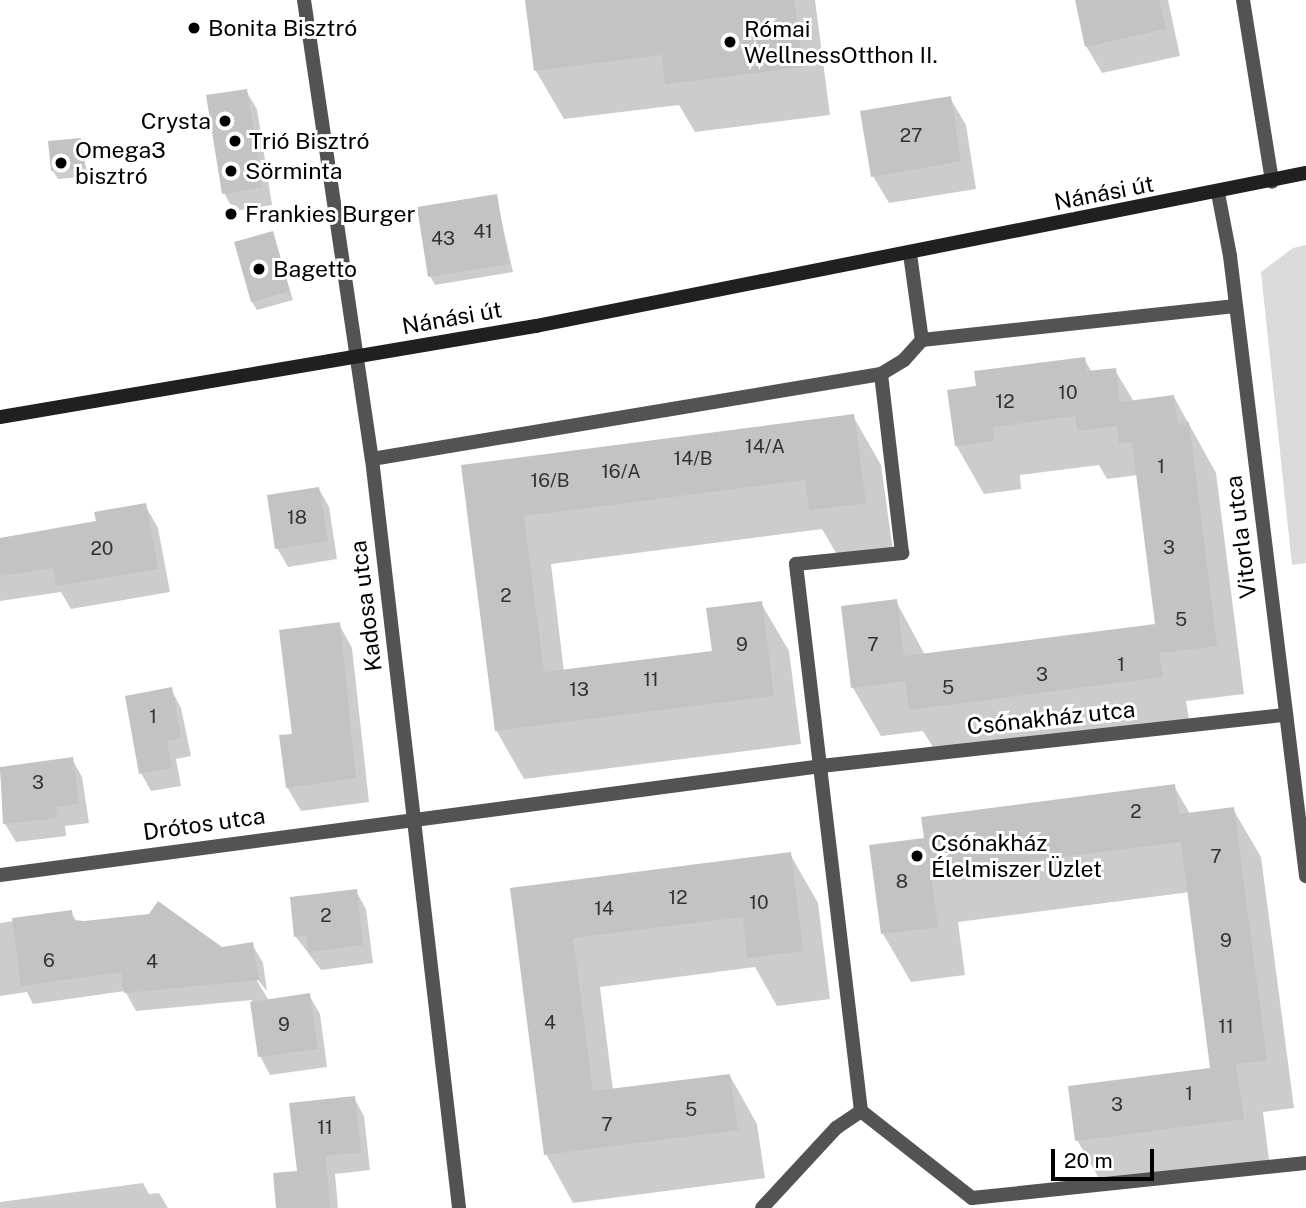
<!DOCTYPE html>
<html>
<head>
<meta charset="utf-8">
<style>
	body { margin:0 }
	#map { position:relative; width:1306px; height:1208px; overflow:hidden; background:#fff; font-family:"Public Sans",sans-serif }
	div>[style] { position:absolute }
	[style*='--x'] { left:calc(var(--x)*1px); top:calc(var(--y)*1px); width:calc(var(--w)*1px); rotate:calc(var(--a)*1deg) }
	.green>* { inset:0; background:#dadada }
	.shadow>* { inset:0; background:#0003 }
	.building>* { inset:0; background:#c3c3c3 }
	.street>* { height:14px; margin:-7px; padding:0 7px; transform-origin:7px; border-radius:7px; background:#535353 }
	.secondary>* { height:14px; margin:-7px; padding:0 7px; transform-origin:7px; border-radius:7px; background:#202020 }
	.dots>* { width:19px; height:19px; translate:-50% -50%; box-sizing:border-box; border:4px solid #fff; border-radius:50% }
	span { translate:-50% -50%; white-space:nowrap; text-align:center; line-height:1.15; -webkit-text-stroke:6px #fff; paint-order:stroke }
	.number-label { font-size:19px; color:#313131 }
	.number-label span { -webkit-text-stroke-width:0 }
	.poi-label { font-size:23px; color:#000 }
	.left { translate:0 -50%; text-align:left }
	.right { translate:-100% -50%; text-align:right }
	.street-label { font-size:23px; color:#000 }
	.scale { position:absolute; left:1051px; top:1149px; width:103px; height:32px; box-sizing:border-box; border:4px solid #000; border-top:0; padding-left:9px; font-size:21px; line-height:24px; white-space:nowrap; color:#000; -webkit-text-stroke:5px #fff; paint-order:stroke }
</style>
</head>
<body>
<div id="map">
	<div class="green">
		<div style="clip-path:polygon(1306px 245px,1306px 563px,1292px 565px,1261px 272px,1293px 248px)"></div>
	</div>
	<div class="shadow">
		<div style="clip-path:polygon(527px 0,815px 0,830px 115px,695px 132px,679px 105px,564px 119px,536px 71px)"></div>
		<div style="clip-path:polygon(1078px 0,1168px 0,1180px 56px,1102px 73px,1086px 46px)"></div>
		<div style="clip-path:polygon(246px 91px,257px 109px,272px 205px,234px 211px,224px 193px)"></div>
		<div style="clip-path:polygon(950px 98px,966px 125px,976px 189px,889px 203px,873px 176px)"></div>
		<div style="clip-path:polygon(80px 140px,88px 176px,58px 179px,53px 171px)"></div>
		<div style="clip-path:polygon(496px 196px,513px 272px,435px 285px,430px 276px)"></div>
		<div style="clip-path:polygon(272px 233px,293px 300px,257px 310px,252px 302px)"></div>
		<div style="clip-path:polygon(1084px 359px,1092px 372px,1115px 370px,1134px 402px,1174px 397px,1216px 473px,1244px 694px,1186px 701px,1190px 726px,939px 757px,923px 731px,881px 736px,853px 688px,896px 601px,925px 655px,1157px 626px,1138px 475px,1107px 479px,1099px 465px,1020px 475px,1021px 489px,984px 494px,956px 445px,977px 388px)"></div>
		<div style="clip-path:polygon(853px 416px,881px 465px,893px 551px,839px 558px,822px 529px,551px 564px,564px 672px,714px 653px,761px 603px,789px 651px,801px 744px,524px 779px,496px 730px,463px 466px)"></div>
		<div style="clip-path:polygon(319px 489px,329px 507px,337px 559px,288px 567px,277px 548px)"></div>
		<div style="clip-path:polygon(145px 505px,158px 528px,170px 592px,71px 609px,61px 592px,0 601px,0 538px,98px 523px)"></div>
		<div style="clip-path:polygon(339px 624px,352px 648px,369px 802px,301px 811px,287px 787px,294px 735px)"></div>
		<div style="clip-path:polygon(171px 689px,181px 708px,191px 756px,176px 759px,181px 786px,151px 791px,141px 773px)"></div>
		<div style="clip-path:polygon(72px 759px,82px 777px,89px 823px,65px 826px,66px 836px,16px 842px,5px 824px,0 768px)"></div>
		<div style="clip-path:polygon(1174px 786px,1190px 814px,1233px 809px,1261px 857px,1294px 1108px,1263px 1112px,1270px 1168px,1105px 1189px,1077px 1140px,1212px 1069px,1190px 892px,958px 922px,965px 975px,911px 982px,883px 934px,926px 839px)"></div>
		<div style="clip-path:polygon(790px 854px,818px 903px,830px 999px,777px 1006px,755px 967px,600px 987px,613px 1090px,730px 1076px,757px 1124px,765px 1178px,573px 1203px,546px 1154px,512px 890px)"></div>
		<div style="clip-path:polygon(356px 891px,366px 909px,373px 963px,321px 970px,296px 937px,291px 899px)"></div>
		<div style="clip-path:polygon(71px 912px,77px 922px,222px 949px,252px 944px,263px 963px,267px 991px,253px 974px,269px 1001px,309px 995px,320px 1014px,327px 1067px,270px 1075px,260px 1056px,252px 1000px,136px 1011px,125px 991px,33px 1004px,27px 992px,0 996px,0 923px)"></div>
		<div style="clip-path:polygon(354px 1098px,364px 1116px,370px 1170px,335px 1174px,338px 1208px,278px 1208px)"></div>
		<div style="clip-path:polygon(143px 1183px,149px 1194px,159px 1193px,168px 1208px,0 1208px,0 1202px)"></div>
	</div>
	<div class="building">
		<div style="clip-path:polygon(525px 0,794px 0,803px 67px,665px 84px,662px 55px,534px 71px)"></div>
		<div style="clip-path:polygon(1075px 0,1159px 0,1166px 29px,1085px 47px)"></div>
		<div style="clip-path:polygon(247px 89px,263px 187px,222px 194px,206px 95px)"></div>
		<div style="clip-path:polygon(951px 96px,961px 161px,871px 177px,860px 111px)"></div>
		<div style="clip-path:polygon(81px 138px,84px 167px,51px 171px,48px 141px)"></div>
		<div style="clip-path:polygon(497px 194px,509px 264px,428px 277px,417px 207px)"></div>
		<div style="clip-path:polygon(273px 231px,290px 291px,251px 302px,234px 242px)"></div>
		<div style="clip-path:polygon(1085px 357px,1087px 371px,1116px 368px,1120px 402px,1174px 395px,1178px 424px,1189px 422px,1217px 646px,1159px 653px,1163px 677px,909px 710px,905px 681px,851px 688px,841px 606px,897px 599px,904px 656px,1155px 624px,1132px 442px,1119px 443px,1117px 426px,1077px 431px,1075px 416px,993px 427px,994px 441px,955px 446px,947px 390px,976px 386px,974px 371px)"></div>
		<div style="clip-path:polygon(854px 414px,866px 503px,809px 510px,805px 480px,524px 516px,544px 672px,712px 651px,706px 608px,762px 601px,774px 696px,495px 731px,461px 465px)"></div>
		<div style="clip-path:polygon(319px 487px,328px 541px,275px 549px,267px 495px)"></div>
		<div style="clip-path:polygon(146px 503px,158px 569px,56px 586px,53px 568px,0 576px,0 538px,96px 521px,94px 512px)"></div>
		<div style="clip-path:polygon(340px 622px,356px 778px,286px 788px,279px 735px,292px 734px,279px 630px)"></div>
		<div style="clip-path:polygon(172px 687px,181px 738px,167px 741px,172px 768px,139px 774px,125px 696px)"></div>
		<div style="clip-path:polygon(73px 757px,79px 804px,56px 807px,57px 818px,3px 824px,0 767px)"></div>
		<div style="clip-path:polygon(1175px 784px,1179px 814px,1234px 807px,1267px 1060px,1236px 1064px,1244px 1119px,1075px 1141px,1068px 1086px,1210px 1068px,1181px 842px,931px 873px,938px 927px,881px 934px,869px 845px,924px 838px,921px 817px)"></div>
		<div style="clip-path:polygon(791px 852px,803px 951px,747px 958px,743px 917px,573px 938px,593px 1091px,730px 1074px,738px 1130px,544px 1155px,510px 888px)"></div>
		<div style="clip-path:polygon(357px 889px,363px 945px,308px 952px,307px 936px,294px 937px,290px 897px)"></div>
		<div style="clip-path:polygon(158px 901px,222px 947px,253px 942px,259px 980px,124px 993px,121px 972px,21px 986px,12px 918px,72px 910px,73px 920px,84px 921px,149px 914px)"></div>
		<div style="clip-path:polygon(310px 993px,318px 1049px,258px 1057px,250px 1002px)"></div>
		<div style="clip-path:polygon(355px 1096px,361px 1152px,326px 1156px,330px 1208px,276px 1208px,273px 1173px,297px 1171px,289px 1103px)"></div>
	</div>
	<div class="street">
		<div style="--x:304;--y:0;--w:464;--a:81.6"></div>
		<div style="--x:372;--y:459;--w:754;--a:83.37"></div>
		<div style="--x:1243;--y:0;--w:184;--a:80.9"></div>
		<div style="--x:1218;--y:193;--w:64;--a:79.2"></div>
		<div style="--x:1230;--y:256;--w:625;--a:83.01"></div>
		<div style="--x:910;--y:254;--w:87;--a:82.1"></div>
		<div style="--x:372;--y:459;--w:516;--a:-9.48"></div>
		<div style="--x:881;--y:374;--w:27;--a:-31"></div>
		<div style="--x:904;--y:360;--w:27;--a:-48"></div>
		<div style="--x:922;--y:340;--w:315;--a:-6.2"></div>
		<div style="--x:0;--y:875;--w:828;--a:-7.56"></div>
		<div style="--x:821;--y:766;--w:468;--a:-6.3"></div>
		<div style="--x:861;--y:1111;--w:551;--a:-96.78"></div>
		<div style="--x:796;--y:564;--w:107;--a:-5.9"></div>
		<div style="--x:902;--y:553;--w:180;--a:-96.7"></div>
		<div style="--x:762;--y:1208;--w:109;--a:-47.2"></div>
		<div style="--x:836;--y:1128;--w:30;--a:-34"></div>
		<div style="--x:861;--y:1111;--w:141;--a:38.1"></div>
		<div style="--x:972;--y:1198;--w:336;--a:-6"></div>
	</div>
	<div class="secondary">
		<div style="--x:0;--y:417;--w:544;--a:-9.64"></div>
		<div style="--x:536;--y:326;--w:785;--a:-11.24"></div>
	</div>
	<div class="dots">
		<div style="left:194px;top:28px;background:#000"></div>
		<div style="left:730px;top:42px;background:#000"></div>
		<div style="left:225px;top:121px;background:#000"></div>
		<div style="left:235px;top:141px;background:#000"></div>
		<div style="left:61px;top:163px;background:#000"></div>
		<div style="left:231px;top:171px;background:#000"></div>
		<div style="left:231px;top:214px;background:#000"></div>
		<div style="left:259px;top:269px;background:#000"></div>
		<div style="left:917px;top:856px;background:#000"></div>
	</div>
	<div class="number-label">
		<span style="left:911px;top:136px">27</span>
		<span style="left:483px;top:232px">41</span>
		<span style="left:443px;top:239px">43</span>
		<span style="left:1068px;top:393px">10</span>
		<span style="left:1005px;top:402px">12</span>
		<span style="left:765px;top:447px">14/A</span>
		<span style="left:693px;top:459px">14/B</span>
		<span style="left:1161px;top:467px">1</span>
		<span style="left:621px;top:472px">16/A</span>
		<span style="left:550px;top:481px">16/B</span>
		<span style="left:297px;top:518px">18</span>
		<span style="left:1169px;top:548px">3</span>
		<span style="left:102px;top:549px">20</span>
		<span style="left:506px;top:596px">2</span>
		<span style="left:1181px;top:620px">5</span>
		<span style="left:742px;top:645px">9</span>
		<span style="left:873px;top:645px">7</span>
		<span style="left:1121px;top:665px">1</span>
		<span style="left:1042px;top:675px">3</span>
		<span style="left:651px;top:680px">11</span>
		<span style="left:948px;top:688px">5</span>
		<span style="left:579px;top:690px">13</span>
		<span style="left:153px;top:717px">1</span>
		<span style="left:38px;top:783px">3</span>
		<span style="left:1136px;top:812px">2</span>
		<span style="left:1216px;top:857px">7</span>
		<span style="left:902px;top:882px">8</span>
		<span style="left:678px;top:898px">12</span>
		<span style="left:759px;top:903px">10</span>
		<span style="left:604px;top:909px">14</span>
		<span style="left:326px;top:916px">2</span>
		<span style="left:1226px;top:941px">9</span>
		<span style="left:49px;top:961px">6</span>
		<span style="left:152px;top:962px">4</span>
		<span style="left:550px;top:1023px">4</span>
		<span style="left:284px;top:1025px">9</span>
		<span style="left:1226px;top:1027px">11</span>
		<span style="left:1189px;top:1094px">1</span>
		<span style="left:1117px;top:1105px">3</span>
		<span style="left:691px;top:1110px">5</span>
		<span style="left:607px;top:1125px">7</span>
		<span style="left:325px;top:1128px">11</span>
	</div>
	<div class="poi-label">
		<span class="left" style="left:208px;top:28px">Bonita Bisztró</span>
		<span class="left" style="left:744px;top:42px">Római<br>WellnessOtthon II.</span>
		<span class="right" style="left:211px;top:121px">Crysta</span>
		<span class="left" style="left:249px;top:141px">Trió Bisztró</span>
		<span class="left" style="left:75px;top:163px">Omega3<br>bisztró</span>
		<span class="left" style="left:245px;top:171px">Sörminta</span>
		<span class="left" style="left:245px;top:214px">Frankies Burger</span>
		<span class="left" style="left:273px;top:269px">Bagetto</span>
		<span class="left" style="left:931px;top:856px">Csónakház<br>Élelmiszer Üzlet</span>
	</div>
	<div class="street-label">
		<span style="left:1104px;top:193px;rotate:-11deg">Nánási út</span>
		<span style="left:452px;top:318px;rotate:-10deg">Nánási út</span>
		<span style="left:1241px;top:537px;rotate:-97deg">Vitorla utca</span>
		<span style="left:366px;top:606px;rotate:-97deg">Kadosa utca</span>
		<span style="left:1051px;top:718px;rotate:-6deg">Csónakház utca</span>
		<span style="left:204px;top:824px;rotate:-8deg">Drótos utca</span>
	</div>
	<div class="scale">20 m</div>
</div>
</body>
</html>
